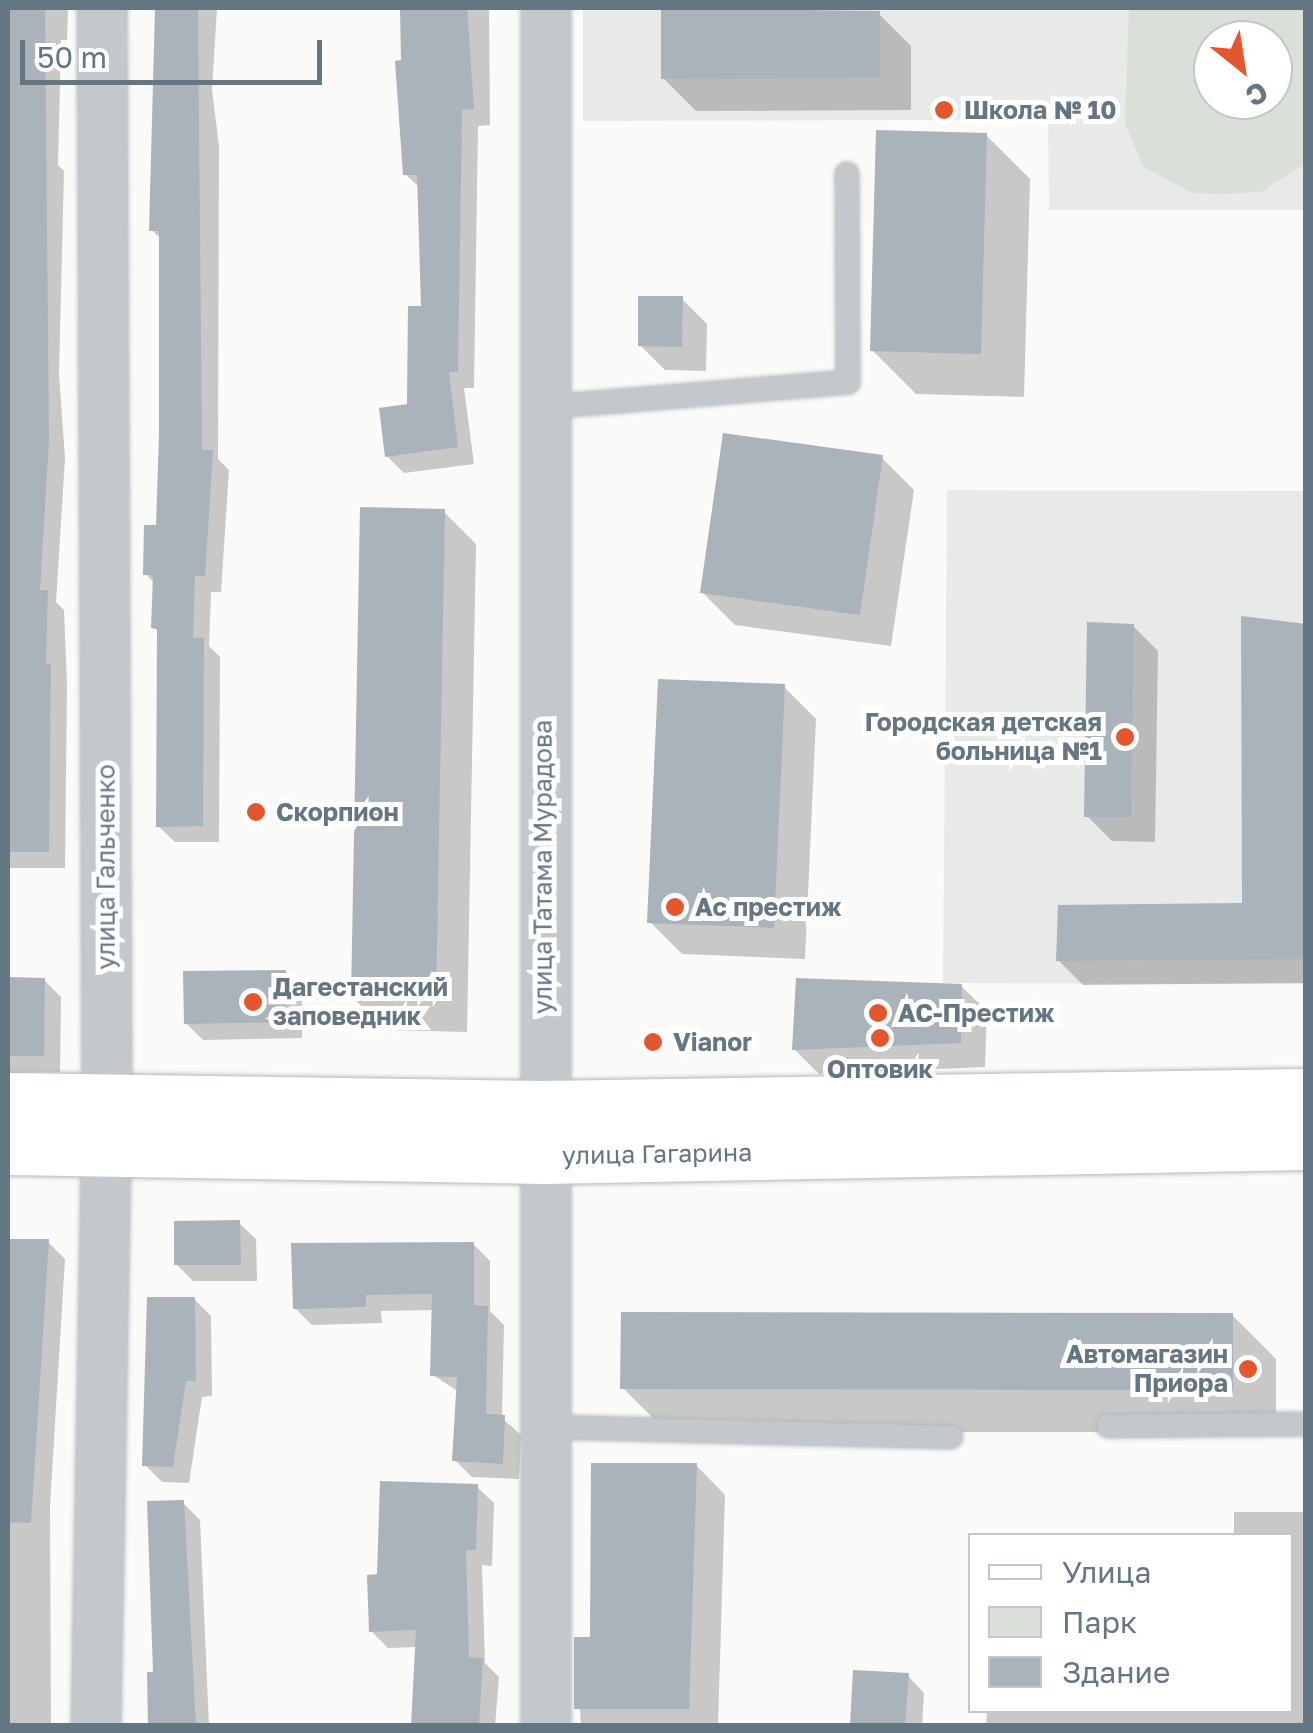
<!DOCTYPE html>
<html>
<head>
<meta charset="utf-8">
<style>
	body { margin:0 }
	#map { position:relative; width:1313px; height:1733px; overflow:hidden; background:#fafaf8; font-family:"Golos Text",sans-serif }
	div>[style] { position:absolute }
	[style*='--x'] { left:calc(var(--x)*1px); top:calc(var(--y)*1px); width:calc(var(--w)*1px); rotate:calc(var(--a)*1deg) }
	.built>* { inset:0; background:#e8e9e9 }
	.green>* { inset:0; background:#dadfd7 }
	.shadow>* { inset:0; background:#0003 }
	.building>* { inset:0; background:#aab3b9 }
	.roads { filter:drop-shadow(0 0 2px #b3babf) drop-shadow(0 0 2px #b3babf) }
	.lane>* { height:22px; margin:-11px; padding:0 11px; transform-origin:11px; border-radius:11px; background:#c3c8cc }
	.street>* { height:48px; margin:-24px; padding:0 24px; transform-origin:24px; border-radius:24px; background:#c3c8cc }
	.secondary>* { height:55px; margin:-27.5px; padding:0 27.5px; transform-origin:27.5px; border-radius:27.5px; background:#fff }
	.dots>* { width:28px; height:28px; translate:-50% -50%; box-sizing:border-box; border:5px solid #fff; border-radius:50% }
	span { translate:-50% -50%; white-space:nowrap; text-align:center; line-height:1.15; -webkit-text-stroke:10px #fff; paint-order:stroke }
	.poi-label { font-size:25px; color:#657683; font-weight:700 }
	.left { translate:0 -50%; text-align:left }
	.right { translate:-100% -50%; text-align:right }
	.street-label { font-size:25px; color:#657683 }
	.frame { position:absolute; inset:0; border:10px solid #657683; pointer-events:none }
	.legend { position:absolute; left:968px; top:1533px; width:325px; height:180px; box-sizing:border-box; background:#fff; border:2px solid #c1c8cd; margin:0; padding:12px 18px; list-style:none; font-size:30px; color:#657683 }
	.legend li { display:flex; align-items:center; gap:20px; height:50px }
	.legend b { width:50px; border:2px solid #c1c8cd }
	.north { position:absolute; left:1193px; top:20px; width:100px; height:100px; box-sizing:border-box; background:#fff; border:2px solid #c1c8cd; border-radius:50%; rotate:150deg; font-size:28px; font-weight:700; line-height:40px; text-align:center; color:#657683 }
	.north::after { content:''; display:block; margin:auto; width:35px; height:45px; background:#e4572e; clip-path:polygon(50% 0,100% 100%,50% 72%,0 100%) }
	.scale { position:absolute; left:20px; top:40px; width:302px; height:45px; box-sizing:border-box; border:5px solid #657683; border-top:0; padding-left:12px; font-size:30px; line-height:35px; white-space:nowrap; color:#657683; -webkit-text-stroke:8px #fff; paint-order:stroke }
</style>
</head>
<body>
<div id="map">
	<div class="built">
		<div style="clip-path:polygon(evenodd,583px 8px,1305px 8px,1305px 210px,1049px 210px,1048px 120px,583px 121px,583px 8px,1213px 40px,1273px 40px,1273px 100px,1213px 100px,1213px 40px)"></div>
		<div style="clip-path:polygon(947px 490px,1305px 491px,1305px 984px,943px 983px)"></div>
	</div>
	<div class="green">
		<div style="clip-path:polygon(evenodd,1129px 8px,1305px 8px,1303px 165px,1261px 192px,1222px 194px,1192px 193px,1143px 166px,1125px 124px,1129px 8px,1213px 40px,1273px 40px,1273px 100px,1213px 100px,1213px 40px)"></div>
	</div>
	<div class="shadow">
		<div style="clip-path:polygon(8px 8px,68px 8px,67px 40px,61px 40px,58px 165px,64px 171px,59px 374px,65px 458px,56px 602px,64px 610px,67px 684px,65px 868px,8px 868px,13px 416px,8px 411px)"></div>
		<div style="clip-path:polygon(156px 8px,217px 8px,212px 90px,219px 146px,218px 459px,229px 470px,221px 592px,211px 592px,209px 646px,220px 657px,219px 842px,175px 842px,158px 826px,160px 634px,154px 627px,155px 584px,146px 574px,158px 528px,162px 240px,152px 230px)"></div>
		<div style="clip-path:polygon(402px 8px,489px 8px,490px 125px,478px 126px,474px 388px,464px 388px,474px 464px,404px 473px,387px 456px,409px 406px,423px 308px,420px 188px,405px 174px)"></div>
		<div style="clip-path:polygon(663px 8px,879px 14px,911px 46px,911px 110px,696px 111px,663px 78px)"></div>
		<div style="clip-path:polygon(986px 135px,1030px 179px,1024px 397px,916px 394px,872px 350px)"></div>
		<div style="clip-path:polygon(682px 299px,707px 324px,706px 371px,665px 370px,640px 345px)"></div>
		<div style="clip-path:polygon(881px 457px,914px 490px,891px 646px,735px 625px,702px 592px)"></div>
		<div style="clip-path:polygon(443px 511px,476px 544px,467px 1032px,386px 1030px,353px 998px)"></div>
		<div style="clip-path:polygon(1133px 626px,1158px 651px,1155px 842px,1112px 841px,1087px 816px)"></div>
		<div style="clip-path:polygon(1306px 627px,1306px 983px,1083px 985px,1058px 960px,1244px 906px)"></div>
		<div style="clip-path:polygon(784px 687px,816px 719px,805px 959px,682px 954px,650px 922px)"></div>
		<div style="clip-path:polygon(285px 972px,302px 989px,302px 1038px,203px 1040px,186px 1023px)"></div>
		<div style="clip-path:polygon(8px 980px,44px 980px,61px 997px,60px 1072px,8px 1073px)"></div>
		<div style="clip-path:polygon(961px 986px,987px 1011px,985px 1067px,819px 1074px,794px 1049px)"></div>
		<div style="clip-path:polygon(239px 1223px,256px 1239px,257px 1281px,193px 1281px,176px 1264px)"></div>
		<div style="clip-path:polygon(48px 1242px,65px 1259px,50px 1506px,51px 1726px,8px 1726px,8px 1244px)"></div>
		<div style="clip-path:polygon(473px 1244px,490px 1261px,490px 1311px,504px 1325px,502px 1418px,521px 1435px,519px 1479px,472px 1477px,455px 1460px,459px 1392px,433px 1375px,434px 1310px,381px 1311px,382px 1323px,312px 1325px,295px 1308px)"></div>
		<div style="clip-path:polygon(194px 1299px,211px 1316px,212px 1396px,202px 1397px,189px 1483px,162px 1482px,145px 1465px)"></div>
		<div style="clip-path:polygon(1232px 1315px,1276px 1359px,1276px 1432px,667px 1432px,623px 1388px)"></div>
		<div style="clip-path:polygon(696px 1465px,725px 1495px,718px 1726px,581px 1726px,576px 1639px,592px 1639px)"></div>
		<div style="clip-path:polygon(477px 1487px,494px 1503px,492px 1566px,482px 1565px,485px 1663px,499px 1677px,495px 1726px,414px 1726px,418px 1647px,388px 1648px,371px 1631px,379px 1577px)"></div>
		<div style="clip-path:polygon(183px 1503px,200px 1520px,209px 1726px,151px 1726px)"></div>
		<div style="clip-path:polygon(1234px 1512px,1306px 1512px,1306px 1726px,986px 1726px,987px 1710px,1290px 1710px,1290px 1536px,1234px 1536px)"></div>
		<div style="clip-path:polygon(908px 1676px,924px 1693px,922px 1726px,852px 1726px)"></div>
	</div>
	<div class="building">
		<div style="clip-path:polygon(8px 8px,45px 8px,49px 440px,40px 590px,48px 590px,46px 664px,51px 664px,49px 852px,8px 852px)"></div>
		<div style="clip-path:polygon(155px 8px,198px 8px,202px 450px,213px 450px,205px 576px,195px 576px,193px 638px,204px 638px,203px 826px,156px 827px,157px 629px,151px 628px,153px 575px,143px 575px,144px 525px,156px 525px,159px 435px,159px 231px,149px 231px)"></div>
		<div style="clip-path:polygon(400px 8px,467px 8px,474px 109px,462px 110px,458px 372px,449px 372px,458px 447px,385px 457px,379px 408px,407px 404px,408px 306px,421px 306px,417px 175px,403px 175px,395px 61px,401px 60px)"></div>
		<div style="clip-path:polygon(661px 8px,880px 11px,880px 78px,661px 79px)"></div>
		<div style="clip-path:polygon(876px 130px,987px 133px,981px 354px,870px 351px)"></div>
		<div style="clip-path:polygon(638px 296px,683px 296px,682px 347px,638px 346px)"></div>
		<div style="clip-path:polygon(723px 433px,883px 455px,860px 615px,700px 593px)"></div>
		<div style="clip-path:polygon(360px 507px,445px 509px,436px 1000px,351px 999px)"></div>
		<div style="clip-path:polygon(1241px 616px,1306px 624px,1306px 959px,1056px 961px,1058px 905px,1242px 903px)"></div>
		<div style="clip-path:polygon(1087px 622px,1134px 624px,1131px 817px,1084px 817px)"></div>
		<div style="clip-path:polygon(658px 679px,785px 684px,774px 928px,647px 923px)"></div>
		<div style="clip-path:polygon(286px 970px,286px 1022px,184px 1024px,183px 971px)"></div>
		<div style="clip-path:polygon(8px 977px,45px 978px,44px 1056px,8px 1056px)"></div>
		<div style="clip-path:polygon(796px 978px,962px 984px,961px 1043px,792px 1050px)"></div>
		<div style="clip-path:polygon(240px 1220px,241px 1265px,174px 1265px,174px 1221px)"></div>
		<div style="clip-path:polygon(8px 1239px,49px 1239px,31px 1523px,8px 1522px)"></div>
		<div style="clip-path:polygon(474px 1242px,474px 1305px,488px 1306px,486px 1414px,505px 1415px,503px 1464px,452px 1461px,457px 1377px,430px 1376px,432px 1294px,366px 1295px,366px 1307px,293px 1309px,291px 1243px)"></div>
		<div style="clip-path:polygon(147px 1297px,195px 1297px,196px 1381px,186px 1381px,173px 1467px,142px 1466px)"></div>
		<div style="clip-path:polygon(621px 1312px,1233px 1313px,1233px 1390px,620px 1389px)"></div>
		<div style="clip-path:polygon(591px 1463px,697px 1463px,689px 1709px,574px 1709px,574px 1637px,590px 1637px)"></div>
		<div style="clip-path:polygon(380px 1481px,478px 1484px,476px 1550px,466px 1550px,469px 1657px,483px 1658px,479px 1726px,411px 1726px,416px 1630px,369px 1632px,367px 1575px,377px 1574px)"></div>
		<div style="clip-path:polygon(184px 1500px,196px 1726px,148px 1726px,147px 1672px,153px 1672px,147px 1501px)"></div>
		<div style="clip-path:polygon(853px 1670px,909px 1673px,905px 1726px,850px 1726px)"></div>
	</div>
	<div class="roads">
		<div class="lane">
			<div style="--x:546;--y:407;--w:303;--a:-4.7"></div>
			<div style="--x:848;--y:382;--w:208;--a:-90.3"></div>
			<div style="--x:1108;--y:1426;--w:198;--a:-0.6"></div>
			<div style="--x:546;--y:1427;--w:405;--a:1.4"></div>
		</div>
		<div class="street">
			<div style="--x:96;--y:1726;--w:625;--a:-88.99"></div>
			<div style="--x:107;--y:1101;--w:1093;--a:-90.26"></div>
			<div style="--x:546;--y:1726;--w:1718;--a:-90"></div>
		</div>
		<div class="secondary">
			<div style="--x:8;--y:1100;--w:534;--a:0.86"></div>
			<div style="--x:542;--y:1108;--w:764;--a:-0.9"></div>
			<div style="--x:8;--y:1147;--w:536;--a:0.96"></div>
			<div style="--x:544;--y:1156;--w:762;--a:-1.05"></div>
		</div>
	</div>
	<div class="dots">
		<div style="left:944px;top:110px;background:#e4572e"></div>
		<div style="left:1125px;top:737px;background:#e4572e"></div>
		<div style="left:256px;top:812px;background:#e4572e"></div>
		<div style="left:675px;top:907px;background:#e4572e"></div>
		<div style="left:253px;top:1002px;background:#e4572e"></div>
		<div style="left:878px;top:1013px;background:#e4572e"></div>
		<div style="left:880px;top:1038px;background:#e4572e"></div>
		<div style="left:653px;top:1042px;background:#e4572e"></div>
		<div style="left:1248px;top:1369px;background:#e4572e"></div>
	</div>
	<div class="poi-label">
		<span class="left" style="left:964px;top:110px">Школа № 10</span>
		<span class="right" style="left:1102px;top:737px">Городская детская<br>больница №1</span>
		<span class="left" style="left:276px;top:812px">Скорпион</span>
		<span class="left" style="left:695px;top:907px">Ас престиж</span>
		<span class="left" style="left:273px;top:1002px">Дагестанский<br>заповедник</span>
		<span class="left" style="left:898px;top:1013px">АС-Престиж</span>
		<span class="left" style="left:673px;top:1042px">Vianor</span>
		<span style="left:880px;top:1069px">Оптовик</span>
		<span class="right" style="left:1228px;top:1369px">Автомагазин<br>Приора</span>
	</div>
	<div class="street-label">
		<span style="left:106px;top:867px;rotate:-90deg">улица Гальченко</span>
		<span style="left:543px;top:867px;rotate:-90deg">улица Татама Мурадова</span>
		<span style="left:657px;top:1154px;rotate:-1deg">улица Гагарина</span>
	</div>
	<div class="frame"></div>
	<ul class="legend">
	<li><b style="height:12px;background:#fff"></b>Улица</li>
	<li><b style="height:28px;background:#dadfd7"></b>Парк</li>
	<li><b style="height:28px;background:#aab3b9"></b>Здание</li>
	</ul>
	<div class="north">С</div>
	<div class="scale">50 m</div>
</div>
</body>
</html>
